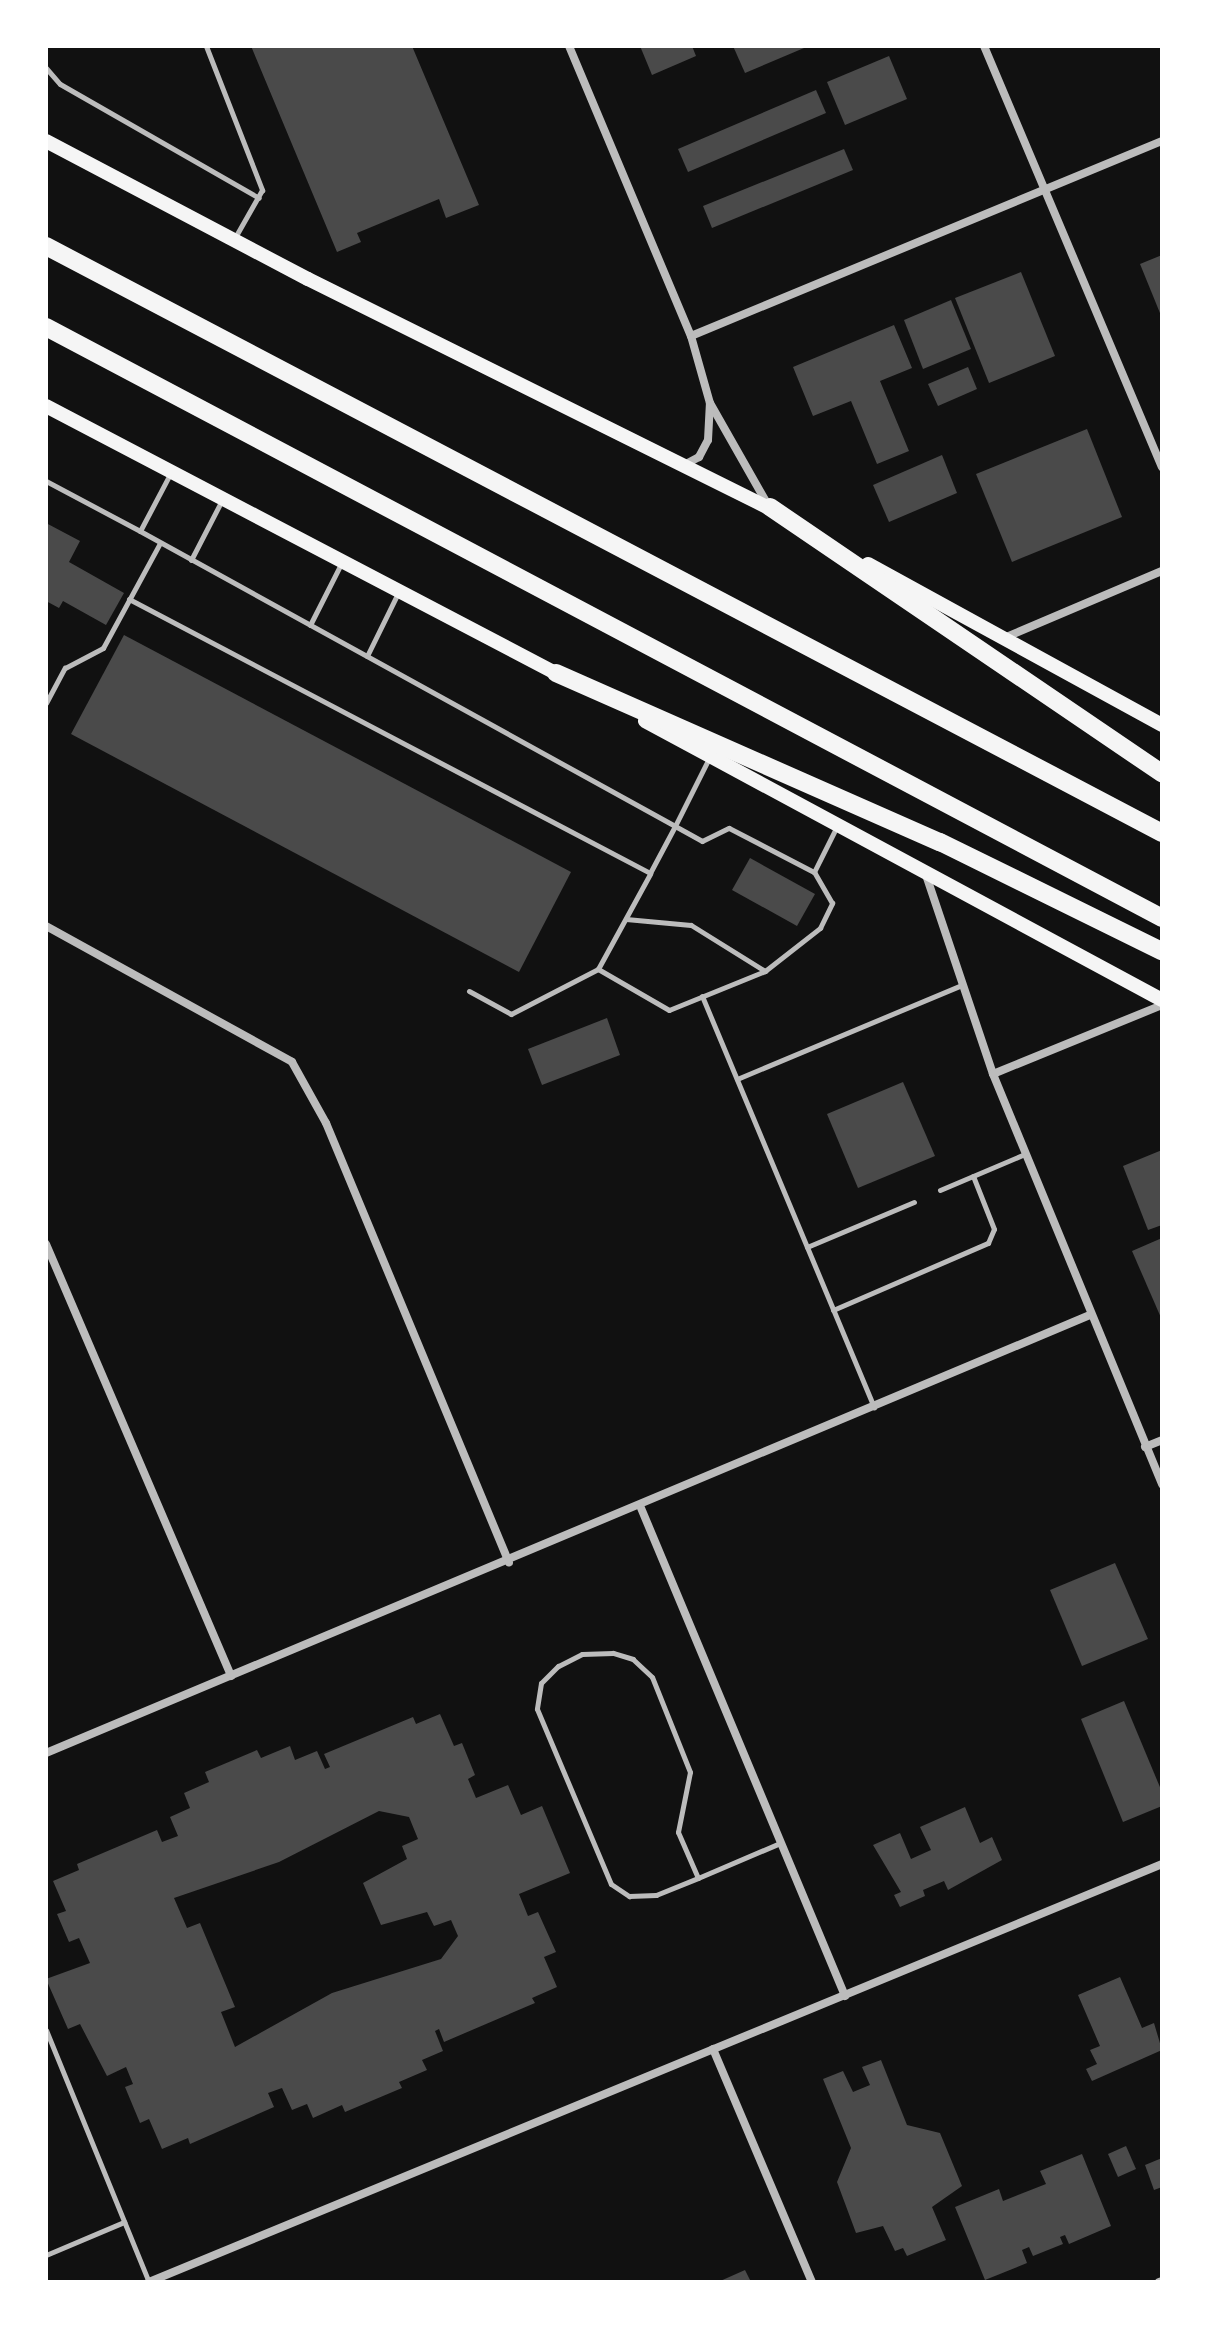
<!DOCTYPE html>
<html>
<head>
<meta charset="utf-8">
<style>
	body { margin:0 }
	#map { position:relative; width:1208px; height:2328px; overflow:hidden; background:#111; font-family:"Fira Sans",sans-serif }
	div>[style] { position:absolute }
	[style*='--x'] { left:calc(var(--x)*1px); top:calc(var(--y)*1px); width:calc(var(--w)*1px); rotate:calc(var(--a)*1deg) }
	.building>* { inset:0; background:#4a4a4a }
	.service>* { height:5px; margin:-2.5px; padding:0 2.5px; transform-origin:2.5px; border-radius:2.5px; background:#bcbcbc }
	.minor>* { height:8px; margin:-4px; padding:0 4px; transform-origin:4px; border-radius:4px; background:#bcbcbc }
	.secondary>* { height:14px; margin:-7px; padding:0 7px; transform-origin:7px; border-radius:7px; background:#f5f5f5 }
	.motorway>* { height:18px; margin:-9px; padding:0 9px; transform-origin:9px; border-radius:9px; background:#f5f5f5 }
	span { translate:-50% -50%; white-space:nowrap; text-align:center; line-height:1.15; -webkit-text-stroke:8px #fff; paint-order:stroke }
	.frame { position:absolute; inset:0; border:48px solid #fff; pointer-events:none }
</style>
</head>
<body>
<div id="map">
	<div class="building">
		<div style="clip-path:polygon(251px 46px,412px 46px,479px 205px,446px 218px,439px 199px,357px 233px,361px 242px,337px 252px)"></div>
		<div style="clip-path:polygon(640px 46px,692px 46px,696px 56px,652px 75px)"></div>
		<div style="clip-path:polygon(733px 46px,803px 46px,804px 48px,745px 73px)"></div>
		<div style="clip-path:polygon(889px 56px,907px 99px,845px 125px,827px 82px)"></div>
		<div style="clip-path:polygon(816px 90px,826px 113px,688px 172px,678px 149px)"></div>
		<div style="clip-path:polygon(844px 149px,853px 170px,712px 228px,703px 206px)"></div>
		<div style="clip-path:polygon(1162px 255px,1162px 318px,1140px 264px)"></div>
		<div style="clip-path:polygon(1021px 272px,1055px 356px,989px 383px,955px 298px)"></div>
		<div style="clip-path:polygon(951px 300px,971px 349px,923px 369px,904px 320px)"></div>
		<div style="clip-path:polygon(894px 325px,912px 368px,880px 381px,909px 451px,877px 464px,851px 401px,813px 416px,793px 367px)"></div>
		<div style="clip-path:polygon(968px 367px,977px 389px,938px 406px,928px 384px)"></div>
		<div style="clip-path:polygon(1087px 429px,1122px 517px,1012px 562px,976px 474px)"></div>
		<div style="clip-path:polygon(942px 455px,957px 493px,889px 522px,873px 485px)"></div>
		<div style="clip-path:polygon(46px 523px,80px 541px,69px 562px,124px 593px,106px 625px,63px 601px,59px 608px,46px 601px)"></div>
		<div style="clip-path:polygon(124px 635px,571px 872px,519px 972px,71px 734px)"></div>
		<div style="clip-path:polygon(750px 858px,815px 894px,797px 926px,732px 890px)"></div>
		<div style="clip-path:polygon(607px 1018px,620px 1055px,542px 1085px,528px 1049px)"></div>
		<div style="clip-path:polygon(903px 1082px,935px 1156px,858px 1188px,827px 1114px)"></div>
		<div style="clip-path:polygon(1162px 1150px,1162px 1225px,1148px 1230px,1123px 1166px)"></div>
		<div style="clip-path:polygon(1162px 1238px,1162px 1320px,1132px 1251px)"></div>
		<div style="clip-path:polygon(1115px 1563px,1148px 1639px,1082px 1666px,1050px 1590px)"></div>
		<div style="clip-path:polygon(1124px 1701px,1162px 1792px,1162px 1806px,1123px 1822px,1081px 1719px)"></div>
		<div style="clip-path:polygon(evenodd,440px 1714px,454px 1746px,462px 1743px,475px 1775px,468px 1779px,476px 1798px,508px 1785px,521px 1815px,542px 1806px,570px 1873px,519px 1894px,528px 1916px,538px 1912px,556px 1952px,544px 1957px,557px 1987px,532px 1998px,535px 2003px,444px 2042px,439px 2029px,435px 2031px,443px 2051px,422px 2060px,427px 2070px,399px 2082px,402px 2088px,345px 2112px,342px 2105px,313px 2118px,307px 2104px,292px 2110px,282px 2088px,268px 2093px,274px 2107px,190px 2144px,188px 2138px,162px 2149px,149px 2119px,140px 2123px,125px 2087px,133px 2084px,126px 2067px,107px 2076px,80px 2024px,68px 2029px,46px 1979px,90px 1963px,79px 1938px,69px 1942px,57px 1914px,66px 1911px,53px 1881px,79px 1870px,77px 1864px,157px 1830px,162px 1842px,178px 1836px,170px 1817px,190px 1808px,184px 1793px,209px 1782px,205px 1772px,257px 1750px,261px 1758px,290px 1746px,295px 1760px,317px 1751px,325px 1769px,330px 1767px,324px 1754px,413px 1717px,416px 1724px,440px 1714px,379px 1811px,409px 1817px,418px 1839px,402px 1846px,407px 1859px,363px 1883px,381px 1925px,427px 1912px,434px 1926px,451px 1920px,458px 1936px,441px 1959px,332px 1993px,235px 2047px,221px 2012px,235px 2007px,200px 1923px,187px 1928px,174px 1898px,279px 1862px,379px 1811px)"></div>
		<div style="clip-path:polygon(965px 1807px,980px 1843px,992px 1837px,1002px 1860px,948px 1890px,944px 1881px,923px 1890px,925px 1896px,900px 1907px,894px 1895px,901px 1892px,873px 1845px,900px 1833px,911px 1859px,931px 1850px,920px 1827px)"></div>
		<div style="clip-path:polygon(1120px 1977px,1142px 2028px,1154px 2023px,1162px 2050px,1092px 2081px,1086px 2069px,1097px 2064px,1090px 2050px,1100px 2046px,1078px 1995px)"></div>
		<div style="clip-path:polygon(881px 2060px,907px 2125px,940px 2133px,962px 2186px,932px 2207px,946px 2240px,907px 2256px,903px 2248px,895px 2251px,883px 2226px,856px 2233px,837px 2182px,851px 2148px,823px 2079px,843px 2071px,853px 2092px,870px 2085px,862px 2067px)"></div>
		<div style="clip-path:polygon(1126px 2146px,1136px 2169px,1118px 2177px,1108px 2154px)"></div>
		<div style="clip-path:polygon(1082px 2154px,1111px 2226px,1069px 2244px,1065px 2235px,1060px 2237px,1063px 2244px,1033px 2256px,1029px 2247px,1022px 2250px,1027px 2263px,985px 2280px,955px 2207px,999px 2189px,1003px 2201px,1046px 2184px,1040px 2171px)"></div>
		<div style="clip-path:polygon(1162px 2158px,1162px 2187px,1154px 2190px,1145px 2165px)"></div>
		<div style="clip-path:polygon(745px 2270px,751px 2282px,718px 2282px)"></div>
	</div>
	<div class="service">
		<div style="--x:206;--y:46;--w:155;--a:68.7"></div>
		<div style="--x:262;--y:190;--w:56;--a:119.7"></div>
		<div style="--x:46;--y:68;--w:21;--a:49"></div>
		<div style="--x:60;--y:84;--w:229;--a:29.8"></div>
		<div style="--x:46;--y:481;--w:106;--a:28"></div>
		<div style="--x:140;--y:531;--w:64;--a:-62.2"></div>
		<div style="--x:140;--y:531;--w:611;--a:28.87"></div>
		<div style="--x:675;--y:826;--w:76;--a:-63.4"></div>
		<div style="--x:191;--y:560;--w:68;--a:-62.7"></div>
		<div style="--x:129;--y:599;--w:589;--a:27.74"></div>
		<div style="--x:650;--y:873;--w:53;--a:-62"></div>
		<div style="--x:675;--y:826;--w:31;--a:29"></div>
		<div style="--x:702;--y:841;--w:30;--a:-26"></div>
		<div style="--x:729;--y:828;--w:96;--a:27.4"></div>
		<div style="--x:814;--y:872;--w:51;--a:-63.4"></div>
		<div style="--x:310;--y:625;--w:71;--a:-63.1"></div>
		<div style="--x:367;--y:656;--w:70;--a:-63.8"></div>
		<div style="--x:46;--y:703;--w:40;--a:-62"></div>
		<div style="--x:65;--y:668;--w:43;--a:-27.8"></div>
		<div style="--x:103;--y:648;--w:119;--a:-61.5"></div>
		<div style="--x:650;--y:874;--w:108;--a:118.7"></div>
		<div style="--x:598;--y:969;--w:82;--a:30"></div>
		<div style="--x:669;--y:1010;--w:104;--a:-22.1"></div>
		<div style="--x:765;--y:971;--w:70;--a:-38"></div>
		<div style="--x:820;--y:928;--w:28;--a:-64"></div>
		<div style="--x:832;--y:903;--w:36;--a:-120"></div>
		<div style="--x:626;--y:919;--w:65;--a:5.3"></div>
		<div style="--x:691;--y:925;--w:87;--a:31.9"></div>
		<div style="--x:469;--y:991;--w:48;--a:28.7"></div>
		<div style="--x:511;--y:1014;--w:98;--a:-27.3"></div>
		<div style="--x:702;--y:996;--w:446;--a:67.3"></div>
		<div style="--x:737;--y:1079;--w:244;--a:-22.7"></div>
		<div style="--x:940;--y:1190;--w:92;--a:-23"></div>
		<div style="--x:807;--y:1247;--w:116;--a:-22.8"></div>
		<div style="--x:833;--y:1310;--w:169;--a:-23.4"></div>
		<div style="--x:988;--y:1243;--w:15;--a:-67"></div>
		<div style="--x:994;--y:1229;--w:57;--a:-111.6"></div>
		<div style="--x:698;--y:1878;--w:50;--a:-113.5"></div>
		<div style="--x:678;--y:1832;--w:61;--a:-78.7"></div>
		<div style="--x:690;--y:1772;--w:102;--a:-111.8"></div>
		<div style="--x:652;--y:1677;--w:26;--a:-137"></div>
		<div style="--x:633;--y:1659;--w:21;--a:-163"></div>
		<div style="--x:613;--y:1653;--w:31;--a:178"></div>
		<div style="--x:582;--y:1654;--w:27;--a:153"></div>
		<div style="--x:558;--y:1666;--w:24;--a:135"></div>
		<div style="--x:541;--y:1683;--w:26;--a:99"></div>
		<div style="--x:537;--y:1709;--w:190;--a:67.1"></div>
		<div style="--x:611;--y:1884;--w:22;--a:34"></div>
		<div style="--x:629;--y:1896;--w:27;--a:-2"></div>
		<div style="--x:656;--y:1895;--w:45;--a:-22"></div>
		<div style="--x:698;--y:1878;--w:89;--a:-23.1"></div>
		<div style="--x:46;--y:2030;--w:272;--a:67.8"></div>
		<div style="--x:46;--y:2255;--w:85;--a:-22.9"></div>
	</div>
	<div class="minor">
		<div style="--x:569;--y:46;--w:315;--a:67.2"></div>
		<div style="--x:691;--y:336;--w:70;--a:74.2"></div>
		<div style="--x:710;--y:403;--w:120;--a:60.4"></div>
		<div style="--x:984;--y:46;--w:457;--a:67.1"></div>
		<div style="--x:691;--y:336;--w:510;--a:-22.49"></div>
		<div style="--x:684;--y:465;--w:17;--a:-28"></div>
		<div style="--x:699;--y:457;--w:19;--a:-62"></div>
		<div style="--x:708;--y:440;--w:36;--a:-87"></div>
		<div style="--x:1004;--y:638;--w:172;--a:-23"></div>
		<div style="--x:926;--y:875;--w:210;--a:71.4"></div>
		<div style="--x:993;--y:1074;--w:444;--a:67.6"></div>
		<div style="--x:46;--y:926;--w:281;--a:28.9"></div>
		<div style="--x:292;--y:1062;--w:70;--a:60.9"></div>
		<div style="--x:326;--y:1123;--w:476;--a:67.4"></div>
		<div style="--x:993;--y:1074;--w:183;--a:-22.2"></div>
		<div style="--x:46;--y:1244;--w:470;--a:66.8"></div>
		<div style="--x:1145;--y:1447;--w:18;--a:-22"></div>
		<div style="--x:641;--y:1508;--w:529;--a:67.31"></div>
		<div style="--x:46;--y:1753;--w:1132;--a:-22.76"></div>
		<div style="--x:713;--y:2049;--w:253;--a:67"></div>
		<div style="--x:149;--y:2282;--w:1096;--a:-22.42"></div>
		<div style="--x:1159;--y:2282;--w:3;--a:-18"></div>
	</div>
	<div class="secondary">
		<div style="--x:46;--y:141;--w:296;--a:27.8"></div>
		<div style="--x:308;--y:279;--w:524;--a:26.42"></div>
		<div style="--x:46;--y:406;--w:584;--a:27.66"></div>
		<div style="--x:868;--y:564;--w:335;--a:28.7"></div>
		<div style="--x:645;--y:721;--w:587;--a:28.35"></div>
	</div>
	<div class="motorway">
		<div style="--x:46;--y:246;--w:1261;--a:27.74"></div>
		<div style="--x:46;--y:327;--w:1263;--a:27.9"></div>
		<div style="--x:770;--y:507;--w:474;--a:34.2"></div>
		<div style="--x:556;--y:673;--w:420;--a:23.8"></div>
		<div style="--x:940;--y:842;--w:247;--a:26.2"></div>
	</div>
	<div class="frame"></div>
</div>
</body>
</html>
